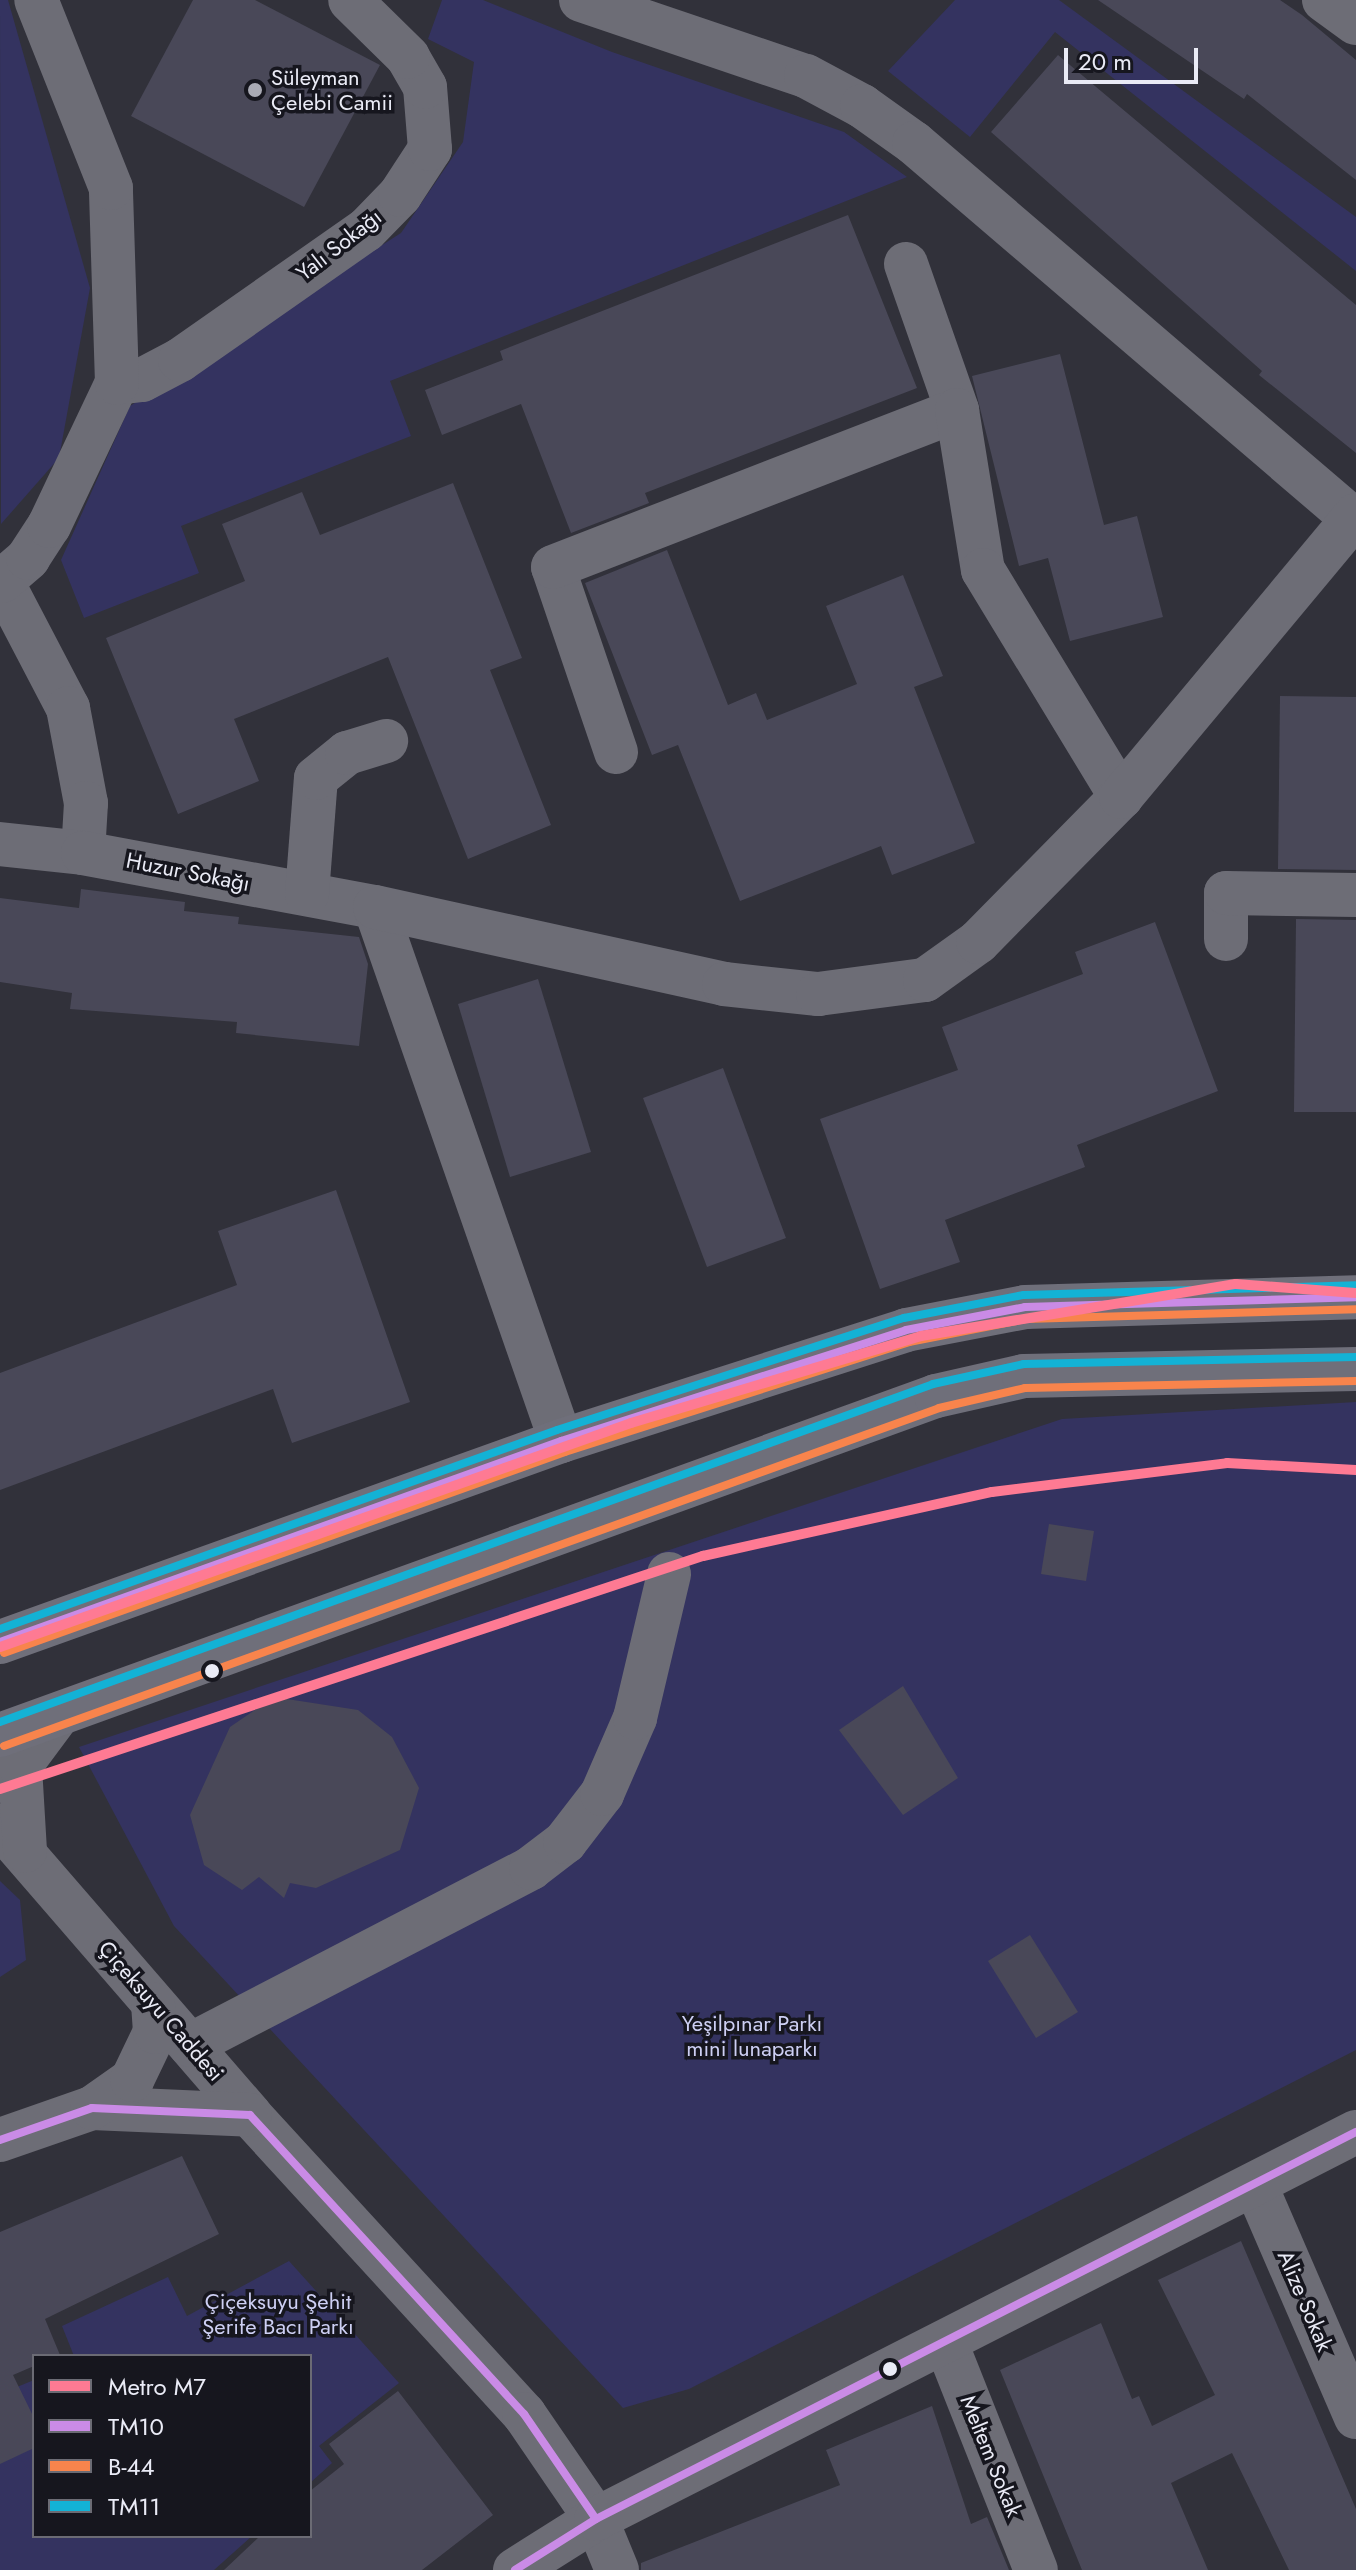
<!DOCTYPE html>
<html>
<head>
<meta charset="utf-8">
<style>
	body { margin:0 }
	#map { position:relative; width:1356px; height:2570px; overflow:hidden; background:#31313a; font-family:Jost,sans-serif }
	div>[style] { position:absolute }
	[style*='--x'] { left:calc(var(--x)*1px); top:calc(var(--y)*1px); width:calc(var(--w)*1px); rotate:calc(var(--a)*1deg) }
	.green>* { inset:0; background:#343360 }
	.building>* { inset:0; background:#494858 }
	.minor>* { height:44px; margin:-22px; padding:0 22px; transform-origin:22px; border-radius:22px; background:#6d6d76 }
	.major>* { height:44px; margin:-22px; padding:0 22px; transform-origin:22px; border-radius:22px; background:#6f6f7a }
	.bus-1>* { height:8px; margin:-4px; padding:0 4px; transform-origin:4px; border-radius:4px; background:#ca8be6 }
	.bus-2>* { height:8px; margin:-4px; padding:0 4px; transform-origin:4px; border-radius:4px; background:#f8844c }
	.bus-3>* { height:8px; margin:-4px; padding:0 4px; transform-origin:4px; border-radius:4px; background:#13b2d5 }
	.metro-1>* { height:10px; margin:-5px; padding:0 5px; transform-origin:5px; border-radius:5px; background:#fe7a93 }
	.dots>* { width:22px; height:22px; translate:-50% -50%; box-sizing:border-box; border:4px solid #16161e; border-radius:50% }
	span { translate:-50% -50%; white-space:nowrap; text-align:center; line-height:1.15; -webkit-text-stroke:7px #16161e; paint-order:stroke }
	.poi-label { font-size:22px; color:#eaebf6 }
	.left { translate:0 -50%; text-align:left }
	.street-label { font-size:22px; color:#eaebf6 }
	.park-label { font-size:22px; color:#cdcff3 }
	.legend { position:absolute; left:32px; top:2354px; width:280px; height:184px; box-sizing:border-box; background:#16161e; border:2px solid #6b6b74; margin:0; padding:10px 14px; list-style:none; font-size:24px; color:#eaebf6 }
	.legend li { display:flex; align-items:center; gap:16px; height:40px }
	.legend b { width:40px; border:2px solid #6b6b74 }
	.scale { position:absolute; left:1064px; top:48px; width:134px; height:36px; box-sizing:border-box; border:4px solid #eaebf6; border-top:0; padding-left:10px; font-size:24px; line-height:28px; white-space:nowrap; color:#eaebf6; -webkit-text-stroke:6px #16161e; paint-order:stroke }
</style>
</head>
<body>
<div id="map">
	<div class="green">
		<div style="clip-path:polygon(0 0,8px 0,90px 288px,59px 458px,1px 524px)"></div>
		<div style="clip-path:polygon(442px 0,483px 0,612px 52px,844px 132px,907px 177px,390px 381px,411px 436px,181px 526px,199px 573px,84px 618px,61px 560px,130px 406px,401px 233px,463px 142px,474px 62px,428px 39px)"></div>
		<div style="clip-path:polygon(955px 0,1059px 0,1356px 217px,1356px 271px,1055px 32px,970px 137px,888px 71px)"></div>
		<div style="clip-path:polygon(1356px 1402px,1356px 2050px,689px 2389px,623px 2408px,174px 1926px,79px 1747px,1062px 1419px)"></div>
		<div style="clip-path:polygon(0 1881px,20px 1900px,26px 1960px,0 1977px)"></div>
		<div style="clip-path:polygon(289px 2261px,399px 2383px,319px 2446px,332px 2463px,310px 2483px,310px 2356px,74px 2356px,62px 2326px,168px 2277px,187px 2316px)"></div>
		<div style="clip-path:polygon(34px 2380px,34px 2536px,252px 2536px,214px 2570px,0 2570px,0 2394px)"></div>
	</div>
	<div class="building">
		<div style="clip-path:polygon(193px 0,255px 0,380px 65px,304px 207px,131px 116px)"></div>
		<div style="clip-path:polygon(1098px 0,1280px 0,1302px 15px,1356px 60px,1356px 180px,1247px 94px,1244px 99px)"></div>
		<div style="clip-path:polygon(1058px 55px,1356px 305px,1356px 453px,1259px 375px,1262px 371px,991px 132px)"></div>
		<div style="clip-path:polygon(848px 215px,917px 388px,645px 493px,649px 503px,571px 533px,521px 404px,442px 435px,425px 390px,503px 360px,500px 351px)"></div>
		<div style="clip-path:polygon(1060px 354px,1104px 525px,1137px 516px,1163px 617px,1070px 641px,1048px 558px,1019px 566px,972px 376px)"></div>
		<div style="clip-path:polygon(453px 483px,522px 658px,490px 670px,551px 825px,468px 859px,388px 657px,234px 719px,259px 781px,178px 814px,106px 638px,245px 581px,222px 524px,302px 492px,320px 535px)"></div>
		<div style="clip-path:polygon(667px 550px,728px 705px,756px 693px,767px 720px,857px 684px,826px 606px,903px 575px,943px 676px,914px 687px,975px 843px,892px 875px,881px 846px,740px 901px,678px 745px,652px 755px,585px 583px)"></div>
		<div style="clip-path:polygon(1280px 696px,1356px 697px,1356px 870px,1278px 869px)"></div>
		<div style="clip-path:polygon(81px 889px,185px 902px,184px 911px,239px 917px,238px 924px,359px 937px,368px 964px,359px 1046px,236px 1033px,237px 1022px,70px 1009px,72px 993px,0 982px,0 898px,79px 908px)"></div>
		<div style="clip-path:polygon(1296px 919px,1356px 920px,1356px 1112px,1294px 1112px)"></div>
		<div style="clip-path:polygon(1155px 922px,1218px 1091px,1077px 1145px,1085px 1167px,945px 1220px,960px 1262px,880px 1289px,820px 1119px,958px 1070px,942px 1027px,1083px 974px,1075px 952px)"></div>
		<div style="clip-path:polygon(538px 979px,591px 1152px,510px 1177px,458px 1004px)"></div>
		<div style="clip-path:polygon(723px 1068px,786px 1238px,707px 1267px,643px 1098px)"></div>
		<div style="clip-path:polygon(336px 1190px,410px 1402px,292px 1443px,273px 1389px,0 1490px,0 1373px,237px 1285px,218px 1231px)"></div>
		<div style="clip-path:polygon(1049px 1524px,1094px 1531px,1086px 1581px,1041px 1574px)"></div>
		<div style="clip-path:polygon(903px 1686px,958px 1778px,903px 1815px,839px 1730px)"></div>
		<div style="clip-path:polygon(274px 1697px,358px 1710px,392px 1737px,419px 1788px,400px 1850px,316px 1888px,290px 1883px,284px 1898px,259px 1877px,242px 1890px,204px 1865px,190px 1815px,230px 1727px)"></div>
		<div style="clip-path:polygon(1030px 1935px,1078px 2012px,1036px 2038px,988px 1961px)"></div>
		<div style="clip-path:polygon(182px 2156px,219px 2234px,45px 2319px,60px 2355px,34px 2356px,34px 2366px,13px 2375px,34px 2418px,34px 2448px,0 2464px,0 2232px)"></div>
		<div style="clip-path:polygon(1241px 2241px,1356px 2509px,1356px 2570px,1289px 2570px,1232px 2453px,1171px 2483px,1208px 2570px,1082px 2570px,1000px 2370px,1101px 2323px,1132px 2399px,1139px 2396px,1152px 2426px,1215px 2395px,1158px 2280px)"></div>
		<div style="clip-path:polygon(398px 2391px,493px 2515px,422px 2570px,224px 2570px,260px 2536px,310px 2536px,310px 2491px,344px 2464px,329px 2444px)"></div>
		<div style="clip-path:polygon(932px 2406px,971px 2524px,987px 2517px,1009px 2570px,641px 2570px,641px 2563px,840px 2485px,826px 2450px)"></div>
	</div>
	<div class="minor">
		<div style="--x:581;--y:0;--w:237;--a:18.7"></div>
		<div style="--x:806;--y:76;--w:64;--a:28.2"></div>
		<div style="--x:862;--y:106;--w:64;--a:35.4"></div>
		<div style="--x:914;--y:143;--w:578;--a:40.58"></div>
		<div style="--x:1324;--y:0;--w:39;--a:36"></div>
		<div style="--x:906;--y:264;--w:155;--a:70.7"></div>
		<div style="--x:117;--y:383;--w:25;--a:-7"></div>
		<div style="--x:142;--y:380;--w:43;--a:-27.8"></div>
		<div style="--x:180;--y:360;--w:227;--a:-35"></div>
		<div style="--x:366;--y:230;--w:49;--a:-45.8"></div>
		<div style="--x:400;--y:195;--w:55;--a:-56.9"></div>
		<div style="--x:430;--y:149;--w:62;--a:-94.6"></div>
		<div style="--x:425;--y:87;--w:34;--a:-120"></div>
		<div style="--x:408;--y:57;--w:81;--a:-135.5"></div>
		<div style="--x:0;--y:578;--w:147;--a:62.4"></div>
		<div style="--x:68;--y:708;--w:97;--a:79.3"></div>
		<div style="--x:86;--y:803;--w:50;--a:93.4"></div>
		<div style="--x:2;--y:581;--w:35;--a:-41"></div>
		<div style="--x:28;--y:558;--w:38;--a:-57"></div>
		<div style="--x:49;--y:526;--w:158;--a:-64.6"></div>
		<div style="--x:117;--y:383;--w:195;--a:-91.8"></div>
		<div style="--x:111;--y:188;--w:202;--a:-111.7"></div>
		<div style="--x:616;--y:752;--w:195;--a:-108.8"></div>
		<div style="--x:553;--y:567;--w:433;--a:-21.2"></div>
		<div style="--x:957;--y:410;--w:162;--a:80.8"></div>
		<div style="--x:983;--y:570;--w:266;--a:58.7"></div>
		<div style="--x:0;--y:844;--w:83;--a:6.2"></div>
		<div style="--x:83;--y:853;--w:297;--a:10.5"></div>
		<div style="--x:307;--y:894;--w:116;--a:-85.6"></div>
		<div style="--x:316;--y:778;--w:40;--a:-39"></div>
		<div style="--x:347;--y:753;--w:41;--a:-17.1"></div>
		<div style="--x:1226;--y:939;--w:46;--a:-90"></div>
		<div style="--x:1226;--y:893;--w:130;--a:0.9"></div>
		<div style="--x:561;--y:1441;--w:565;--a:-109.2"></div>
		<div style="--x:375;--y:907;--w:357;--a:12.4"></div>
		<div style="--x:724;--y:984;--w:95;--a:6.1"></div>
		<div style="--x:818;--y:994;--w:108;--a:-7.5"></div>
		<div style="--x:925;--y:980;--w:65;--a:-35.6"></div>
		<div style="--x:978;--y:942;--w:204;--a:-45.4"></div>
		<div style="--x:1121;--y:797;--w:367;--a:-50.2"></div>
		<div style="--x:0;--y:1826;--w:382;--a:49.1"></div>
		<div style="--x:250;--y:2115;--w:406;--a:47.5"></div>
		<div style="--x:524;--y:2414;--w:127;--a:55.6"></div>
		<div style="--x:596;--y:2519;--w:55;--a:67.6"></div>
		<div style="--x:25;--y:1851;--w:85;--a:-93.4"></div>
		<div style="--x:20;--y:1766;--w:64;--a:-53.3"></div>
		<div style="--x:190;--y:2045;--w:384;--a:-27.4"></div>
		<div style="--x:531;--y:1868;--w:43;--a:-37.4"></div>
		<div style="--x:565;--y:1842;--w:61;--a:-52.4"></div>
		<div style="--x:602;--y:1794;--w:83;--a:-66.5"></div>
		<div style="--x:635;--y:1718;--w:148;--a:-76.7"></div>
		<div style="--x:92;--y:2108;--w:158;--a:2.5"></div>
		<div style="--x:0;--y:2140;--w:97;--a:-19.2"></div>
		<div style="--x:92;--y:2108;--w:49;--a:-35"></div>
		<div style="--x:132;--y:2080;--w:53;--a:-64.4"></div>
		<div style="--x:155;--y:2032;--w:28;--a:-94"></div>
		<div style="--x:1255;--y:2184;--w:254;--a:66.6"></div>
		<div style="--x:946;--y:2343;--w:244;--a:68.4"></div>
		<div style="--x:515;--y:2570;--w:96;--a:-32.2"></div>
		<div style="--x:596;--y:2519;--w:853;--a:-26.99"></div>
	</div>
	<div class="major">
		<div style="--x:0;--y:1642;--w:596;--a:-19.71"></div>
		<div style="--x:561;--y:1441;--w:362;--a:-17.8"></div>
		<div style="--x:906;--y:1330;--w:121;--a:-10.9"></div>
		<div style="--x:1025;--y:1307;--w:331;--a:-1.7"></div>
		<div style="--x:0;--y:1735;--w:995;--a:-19.91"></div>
		<div style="--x:936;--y:1396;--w:90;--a:-12.8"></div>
		<div style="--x:1024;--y:1376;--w:332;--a:-1.2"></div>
	</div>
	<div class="bus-1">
		<div style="--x:0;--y:1642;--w:596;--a:-19.71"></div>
		<div style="--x:561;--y:1441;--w:362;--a:-17.8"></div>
		<div style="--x:906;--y:1330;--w:121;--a:-10.9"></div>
		<div style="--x:1025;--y:1307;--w:331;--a:-1.7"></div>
		<div style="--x:250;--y:2115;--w:406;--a:47.5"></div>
		<div style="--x:524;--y:2414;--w:127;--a:55.6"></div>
		<div style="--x:0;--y:2140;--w:97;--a:-19.2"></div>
		<div style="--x:92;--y:2108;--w:158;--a:2.5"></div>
		<div style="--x:515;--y:2570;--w:96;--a:-32.2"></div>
		<div style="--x:596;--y:2519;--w:853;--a:-26.99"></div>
	</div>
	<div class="bus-2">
		<div style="--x:4;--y:1653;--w:596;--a:-19.71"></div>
		<div style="--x:565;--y:1452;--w:361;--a:-17.7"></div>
		<div style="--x:909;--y:1342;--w:119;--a:-11.1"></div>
		<div style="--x:1026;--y:1319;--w:330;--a:-1.7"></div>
		<div style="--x:4;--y:1746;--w:994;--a:-19.87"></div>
		<div style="--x:939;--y:1408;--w:88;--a:-13.1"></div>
		<div style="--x:1025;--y:1388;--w:331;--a:-1.2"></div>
	</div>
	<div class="bus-3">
		<div style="--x:0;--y:1629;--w:591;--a:-19.66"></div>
		<div style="--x:557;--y:1430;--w:365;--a:-17.9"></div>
		<div style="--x:904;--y:1318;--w:122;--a:-10.9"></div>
		<div style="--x:1024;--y:1295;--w:332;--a:-1.7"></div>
		<div style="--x:0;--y:1722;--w:992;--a:-19.91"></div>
		<div style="--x:933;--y:1384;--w:93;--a:-12.4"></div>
		<div style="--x:1024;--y:1364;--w:332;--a:-1.2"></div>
	</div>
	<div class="metro-1">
		<div style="--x:0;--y:1647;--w:670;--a:-19.54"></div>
		<div style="--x:631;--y:1423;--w:303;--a:-16.7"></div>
		<div style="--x:921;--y:1336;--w:319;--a:-9.4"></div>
		<div style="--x:1236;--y:1284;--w:120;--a:4.3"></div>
		<div style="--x:0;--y:1789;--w:741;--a:-18.34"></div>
		<div style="--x:703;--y:1556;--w:296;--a:-12.5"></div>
		<div style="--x:992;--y:1492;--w:237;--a:-7"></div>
		<div style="--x:1227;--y:1463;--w:129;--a:3.1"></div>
	</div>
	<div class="dots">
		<div style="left:255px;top:90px;background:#a9aab4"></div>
		<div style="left:212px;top:1671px;background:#eaebf6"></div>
		<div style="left:890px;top:2369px;background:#eaebf6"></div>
	</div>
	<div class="poi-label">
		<span class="left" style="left:271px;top:90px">Süleyman<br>Çelebi Camii</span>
	</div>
	<div class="street-label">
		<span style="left:339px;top:245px;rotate:-38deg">Yalı Sokağı</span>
		<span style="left:188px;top:872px;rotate:11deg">Huzur Sokağı</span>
		<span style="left:161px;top:2011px;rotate:49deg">Çiçeksuyu Caddesi</span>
		<span style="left:1305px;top:2301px;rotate:67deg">Alize Sokak</span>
		<span style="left:991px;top:2456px;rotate:68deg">Meltem Sokak</span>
	</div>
	<div class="park-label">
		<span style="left:752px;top:2036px">Yeşilpınar Parkı<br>mini lunaparkı</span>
		<span style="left:278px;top:2314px">Çiçeksuyu Şehit<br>Şerife Bacı Parkı</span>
	</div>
	<ul class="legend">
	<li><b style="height:10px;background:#fe7a93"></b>Metro M7</li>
	<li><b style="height:10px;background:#ca8be6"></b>TM10</li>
	<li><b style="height:10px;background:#f8844c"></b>B-44</li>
	<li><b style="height:10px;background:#13b2d5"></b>TM11</li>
	</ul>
	<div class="scale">20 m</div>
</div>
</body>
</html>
